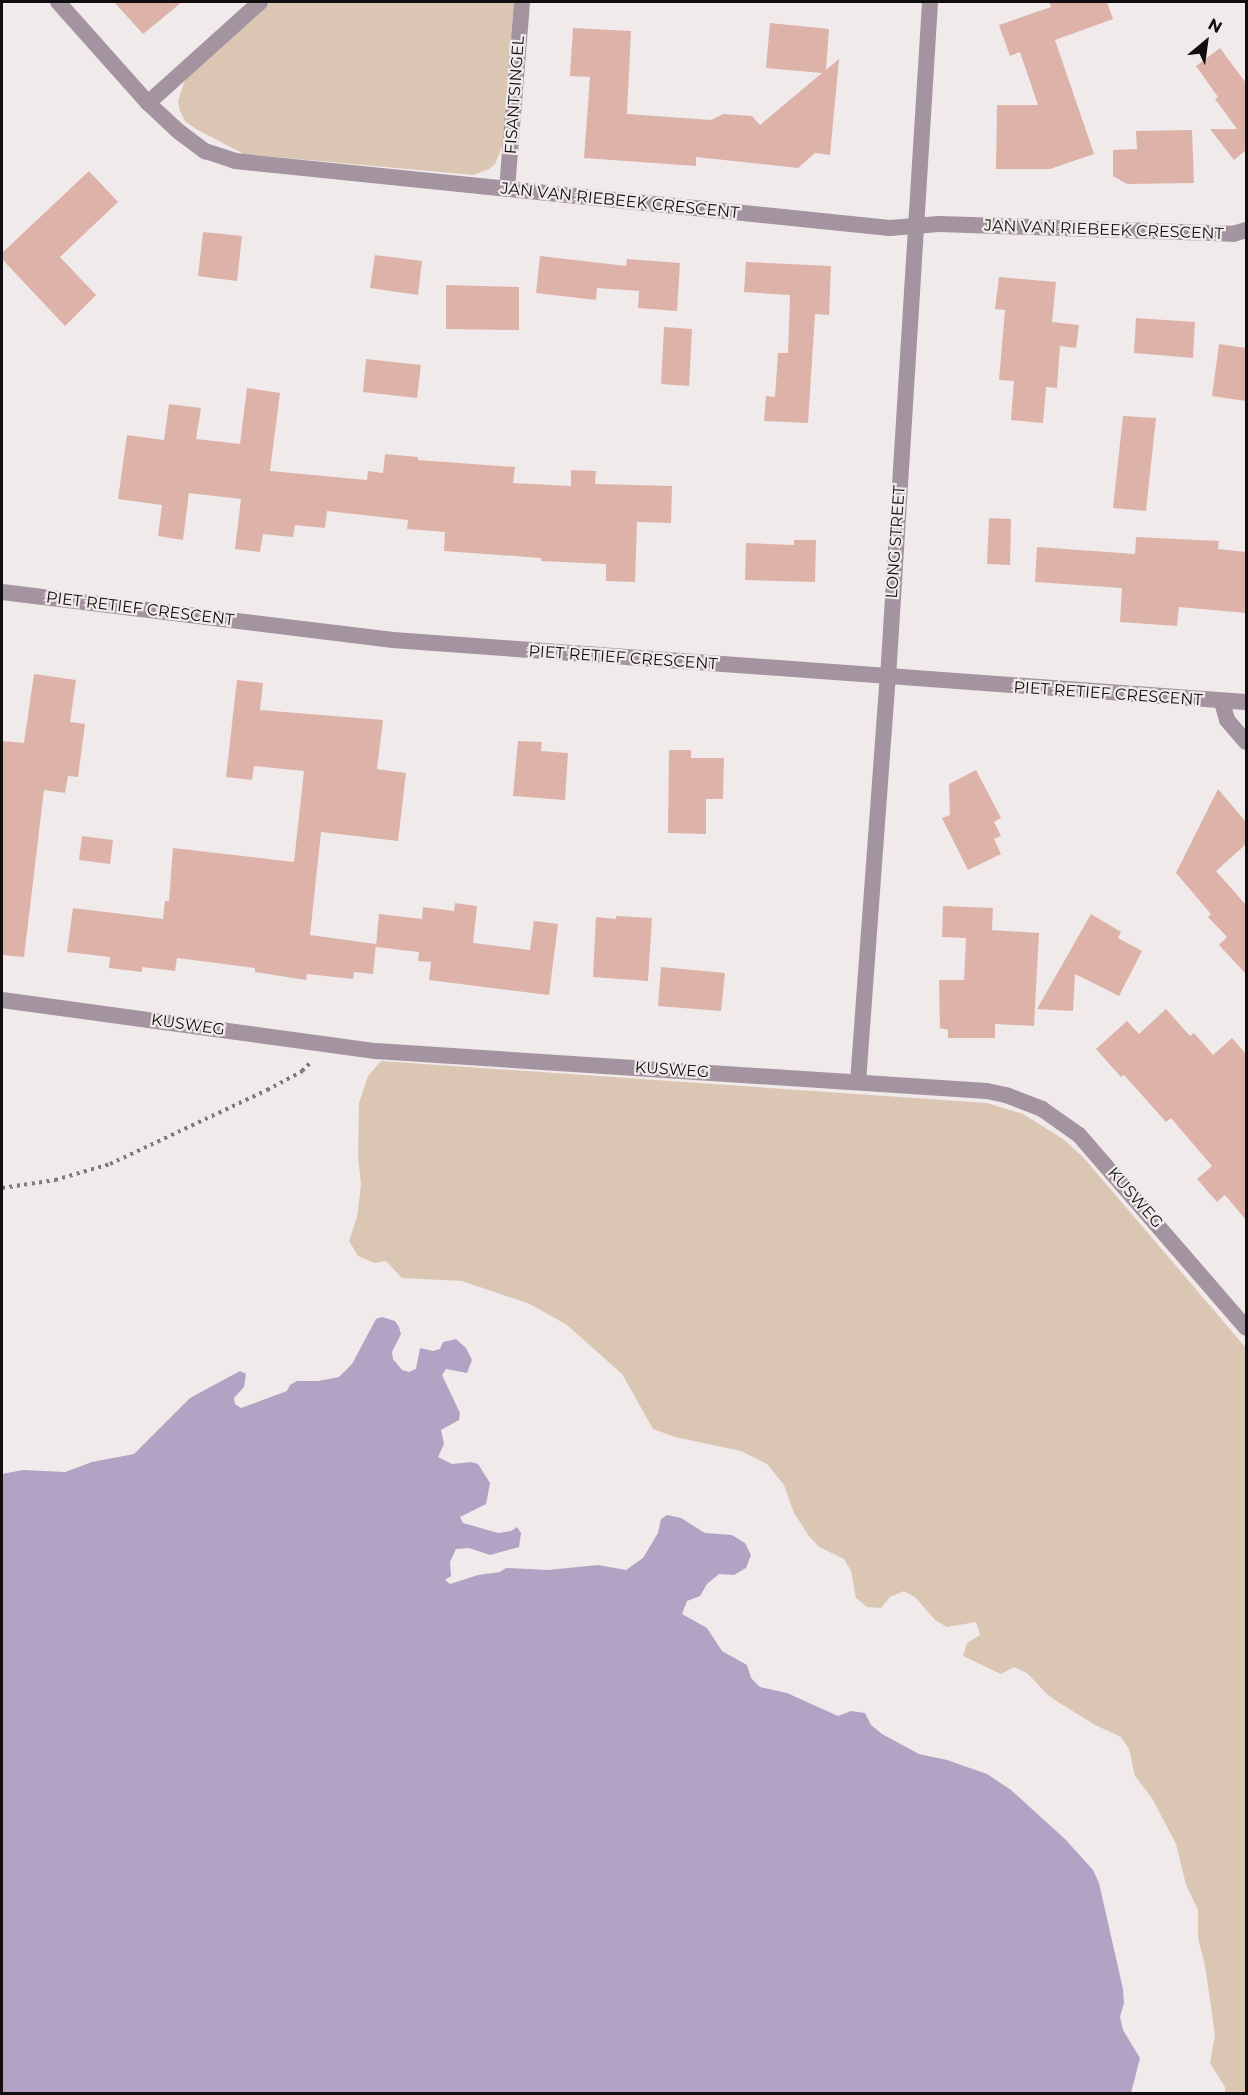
<!DOCTYPE html>
<html>
<head>
<meta charset="utf-8">
<style>
	body { margin:0 }
	#map { position:relative; width:1248px; height:2095px; overflow:hidden; background:#f0eaeb; font-family:Montserrat,sans-serif }
	div>[style] { position:absolute }
	[style*='--x'] { left:calc(var(--x)*1px); top:calc(var(--y)*1px); width:calc(var(--w)*1px); rotate:calc(var(--a)*1deg) }
	.green>* { inset:0; background:#dbc6b3 }
	.water>* { inset:0; background:#b2a2c4 }
	.building>* { inset:0; background:#ddb3a9 }
	.path>* { height:4px; margin-top:-2px; transform-origin:0; background:repeating-linear-gradient(90deg,#7e7a7a 0 3px,transparent 0 7.5px) }
	.minor>* { height:16px; margin:-8px; padding:0 8px; transform-origin:8px; border-radius:8px; background:#a3949f }
	span { translate:-50% -50%; white-space:nowrap; text-align:center; line-height:1.15; -webkit-text-stroke:4.5px #f0eaeb; paint-order:stroke }
	.street-label { font-size:16px; color:#100e0e }
	.frame { position:absolute; inset:0; border:3px solid #100e0e; pointer-events:none }
	.north { position:absolute; left:1176px; top:12px; width:60px; height:60px; -webkit-text-stroke:4px #f0eaeb; paint-order:stroke; rotate:29deg; font-size:16px; font-weight:700; line-height:24px; text-align:center; color:#100e0e }
	.north::after { content:''; display:block; margin:auto; width:21px; height:27px; background:#100e0e; clip-path:polygon(50% 0,100% 100%,50% 72%,0 100%) }
</style>
</head>
<body>
<div id="map">
	<div class="green">
		<div style="clip-path:polygon(271px 2px,514px 2px,503px 145px,495px 164px,489px 169px,473px 175px,244px 154px,196px 129px,185px 121px,180px 111px,178px 101px,185px 80px)"></div>
		<div style="clip-path:polygon(381px 1061px,987px 1103px,1023px 1114px,1063px 1139px,1083px 1157px,1246px 1348px,1246px 2093px,1225px 2093px,1225px 2087px,1210px 2063px,1215px 2035px,1205px 1966px,1198px 1938px,1198px 1910px,1186px 1885px,1176px 1844px,1152px 1798px,1135px 1776px,1129px 1749px,1121px 1737px,1095px 1725px,1058px 1702px,1047px 1694px,1027px 1673px,1014px 1667px,1001px 1674px,963px 1656px,967px 1643px,980px 1635px,976px 1622px,947px 1627px,935px 1620px,916px 1598px,904px 1591px,890px 1597px,881px 1608px,867px 1607px,856px 1598px,851px 1571px,844px 1559px,819px 1547px,809px 1536px,794px 1513px,784px 1485px,767px 1464px,741px 1451px,675px 1437px,653px 1429px,622px 1374px,567px 1325px,530px 1304px,462px 1281px,402px 1278px,386px 1261px,375px 1263px,358px 1256px,349px 1241px,357px 1217px,361px 1185px,358px 1157px,359px 1103px,368px 1076px)"></div>
	</div>
	<div class="water">
		<div style="clip-path:polygon(382px 1317px,395px 1321px,399px 1327px,401px 1334px,392px 1352px,393px 1359px,402px 1370px,409px 1372px,416px 1369px,420px 1348px,433px 1351px,440px 1349px,443px 1342px,456px 1339px,466px 1348px,472px 1360px,467px 1373px,446px 1369px,442px 1375px,460px 1413px,459px 1420px,441px 1430px,444px 1444px,438px 1457px,452px 1464px,471px 1462px,478px 1464px,490px 1483px,486px 1504px,460px 1517px,463px 1523px,498px 1533px,511px 1531px,517px 1527px,521px 1533px,519px 1547px,497px 1553px,490px 1555px,469px 1548px,456px 1549px,450px 1562px,451px 1576px,445px 1580px,450px 1584px,478px 1575px,500px 1572px,506px 1568px,548px 1570px,598px 1565px,626px 1570px,643px 1558px,658px 1533px,661px 1519px,667px 1515px,681px 1518px,705px 1533px,732px 1535px,745px 1543px,751px 1555px,746px 1568px,734px 1575px,719px 1574px,707px 1584px,700px 1596px,687px 1601px,682px 1614px,707px 1628px,722px 1651px,747px 1665px,751px 1678px,760px 1687px,787px 1693px,838px 1716px,851px 1711px,865px 1713px,871px 1725px,882px 1734px,919px 1754px,947px 1760px,987px 1774px,1011px 1790px,1065px 1839px,1093px 1870px,1099px 1883px,1123px 1989px,1124px 2003px,1120px 2017px,1123px 2030px,1140px 2058px,1131px 2093px,2px 2093px,2px 1474px,23px 1470px,65px 1472px,92px 1462px,134px 1454px,190px 1398px,240px 1371px,246px 1374px,244px 1387px,234px 1398px,235px 1404px,241px 1408px,287px 1391px,290px 1385px,297px 1381px,318px 1381px,339px 1377px,352px 1364px,376px 1319px)"></div>
	</div>
	<div class="building">
		<div style="clip-path:polygon(114px 2px,182px 2px,143px 34px)"></div>
		<div style="clip-path:polygon(1049px 2px,1107px 2px,1113px 19px,1055px 40px,1094px 154px,1050px 169px,996px 169px,997px 105px,1038px 105px,1020px 52px,1010px 56px,999px 25px,1051px 7px)"></div>
		<div style="clip-path:polygon(770px 23px,829px 29px,826px 70px,839px 59px,830px 155px,815px 153px,798px 168px,696px 157px,696px 166px,584px 158px,590px 77px,570px 76px,573px 28px,631px 31px,627px 114px,711px 120px,723px 114px,752px 116px,760px 125px,822px 73px,766px 68px)"></div>
		<div style="clip-path:polygon(1220px 48px,1246px 83px,1246px 150px,1234px 160px,1210px 129px,1237px 129px,1215px 99px,1218px 97px,1196px 66px)"></div>
		<div style="clip-path:polygon(1192px 130px,1194px 183px,1127px 184px,1113px 176px,1113px 150px,1137px 149px,1136px 131px)"></div>
		<div style="clip-path:polygon(89px 171px,118px 202px,60px 257px,96px 295px,65px 326px,2px 259px,2px 253px)"></div>
		<div style="clip-path:polygon(203px 232px,242px 236px,237px 281px,198px 276px)"></div>
		<div style="clip-path:polygon(375px 255px,422px 261px,418px 295px,370px 288px)"></div>
		<div style="clip-path:polygon(540px 256px,626px 266px,627px 259px,680px 263px,677px 311px,638px 308px,639px 291px,597px 288px,596px 300px,536px 293px)"></div>
		<div style="clip-path:polygon(746px 262px,831px 266px,829px 315px,815px 314px,808px 423px,764px 421px,766px 396px,775px 397px,778px 353px,788px 353px,790px 295px,744px 292px)"></div>
		<div style="clip-path:polygon(999px 277px,1056px 282px,1052px 322px,1079px 325px,1076px 348px,1060px 346px,1057px 388px,1046px 387px,1043px 423px,1011px 420px,1014px 381px,999px 380px,1005px 310px,995px 309px)"></div>
		<div style="clip-path:polygon(446px 285px,519px 287px,519px 330px,446px 329px)"></div>
		<div style="clip-path:polygon(1136px 318px,1195px 322px,1193px 358px,1134px 353px)"></div>
		<div style="clip-path:polygon(664px 327px,692px 329px,689px 386px,661px 384px)"></div>
		<div style="clip-path:polygon(1219px 344px,1246px 348px,1246px 401px,1212px 396px)"></div>
		<div style="clip-path:polygon(366px 359px,421px 365px,417px 398px,363px 392px)"></div>
		<div style="clip-path:polygon(247px 388px,280px 393px,270px 471px,367px 480px,368px 471px,383px 473px,385px 454px,418px 457px,418px 460px,515px 467px,513px 483px,571px 486px,571px 470px,596px 471px,595px 484px,672px 486px,671px 523px,637px 522px,635px 582px,606px 581px,606px 564px,541px 561px,541px 558px,444px 551px,445px 532px,407px 529px,408px 520px,327px 511px,325px 528px,295px 525px,293px 537px,263px 534px,260px 552px,235px 549px,241px 499px,189px 493px,183px 540px,158px 536px,162px 505px,118px 499px,127px 435px,164px 440px,169px 404px,201px 408px,196px 439px,240px 444px)"></div>
		<div style="clip-path:polygon(1123px 416px,1156px 418px,1146px 511px,1113px 508px)"></div>
		<div style="clip-path:polygon(989px 518px,1011px 519px,1010px 565px,987px 564px)"></div>
		<div style="clip-path:polygon(1136px 537px,1219px 541px,1218px 549px,1246px 552px,1246px 613px,1179px 607px,1177px 626px,1120px 622px,1122px 588px,1035px 582px,1037px 547px,1135px 554px)"></div>
		<div style="clip-path:polygon(794px 540px,816px 540px,815px 582px,745px 580px,746px 543px,794px 545px)"></div>
		<div style="clip-path:polygon(34px 674px,76px 680px,70px 722px,85px 724px,78px 777px,68px 776px,65px 793px,44px 790px,24px 957px,2px 955px,2px 741px,24px 743px)"></div>
		<div style="clip-path:polygon(237px 680px,263px 683px,260px 710px,383px 720px,377px 769px,406px 773px,398px 841px,321px 832px,310px 935px,376px 944px,373px 974px,354px 972px,353px 979px,307px 974px,306px 980px,255px 972px,255px 968px,177px 958px,175px 971px,142px 967px,142px 972px,109px 968px,110px 957px,67px 952px,73px 908px,163px 919px,165px 901px,169px 901px,173px 848px,294px 862px,304px 771px,254px 766px,252px 780px,226px 777px)"></div>
		<div style="clip-path:polygon(518px 741px,542px 742px,541px 751px,568px 753px,565px 800px,513px 796px)"></div>
		<div style="clip-path:polygon(669px 750px,691px 750px,691px 758px,724px 758px,723px 799px,706px 799px,706px 834px,668px 833px)"></div>
		<div style="clip-path:polygon(976px 770px,1001px 818px,994px 822px,1001px 836px,994px 839px,1001px 854px,968px 870px,942px 818px,950px 815px,949px 784px)"></div>
		<div style="clip-path:polygon(1218px 789px,1246px 822px,1246px 844px,1216px 871px,1246px 905px,1246px 974px,1219px 945px,1227px 937px,1208px 917px,1211px 914px,1176px 873px)"></div>
		<div style="clip-path:polygon(82px 836px,113px 840px,110px 864px,79px 860px)"></div>
		<div style="clip-path:polygon(455px 903px,477px 906px,473px 943px,530px 950px,534px 921px,558px 924px,549px 995px,429px 980px,431px 962px,418px 961px,419px 952px,376px 947px,379px 914px,422px 919px,423px 907px,454px 911px)"></div>
		<div style="clip-path:polygon(943px 906px,993px 908px,992px 930px,1039px 933px,1034px 1026px,995px 1024px,995px 1038px,948px 1038px,948px 1030px,940px 1028px,939px 980px,964px 980px,966px 938px,942px 937px)"></div>
		<div style="clip-path:polygon(1091px 914px,1121px 932px,1118px 938px,1142px 951px,1119px 996px,1075px 974px,1073px 1011px,1037px 1009px)"></div>
		<div style="clip-path:polygon(616px 916px,652px 918px,648px 981px,593px 977px,596px 917px,616px 919px)"></div>
		<div style="clip-path:polygon(661px 967px,725px 973px,721px 1011px,658px 1006px)"></div>
		<div style="clip-path:polygon(1166px 1009px,1190px 1036px,1194px 1033px,1213px 1055px,1232px 1038px,1246px 1054px,1246px 1220px,1225px 1195px,1217px 1202px,1197px 1179px,1212px 1166px,1171px 1118px,1166px 1122px,1124px 1075px,1121px 1077px,1096px 1049px,1127px 1021px,1139px 1034px)"></div>
	</div>
	<div class="path">
		<div style="--x:2;--y:1188;--w:54;--a:-8.6"></div>
		<div style="--x:55;--y:1180;--w:57;--a:-16.2"></div>
		<div style="--x:110;--y:1164;--w:174;--a:-25.2"></div>
		<div style="--x:267;--y:1090;--w:40;--a:-28"></div>
		<div style="--x:302;--y:1071;--w:11;--a:-45"></div>
	</div>
	<div class="minor">
		<div style="--x:58;--y:2;--w:135;--a:48.3"></div>
		<div style="--x:148;--y:103;--w:41;--a:43"></div>
		<div style="--x:178;--y:131;--w:34;--a:37"></div>
		<div style="--x:205;--y:151;--w:32;--a:18"></div>
		<div style="--x:235;--y:161;--w:658;--a:5.84"></div>
		<div style="--x:890;--y:228;--w:49;--a:-4.7"></div>
		<div style="--x:939;--y:224;--w:294;--a:1.9"></div>
		<div style="--x:1233;--y:234;--w:14;--a:-17"></div>
		<div style="--x:148;--y:103;--w:151;--a:-42"></div>
		<div style="--x:507;--y:189;--w:188;--a:-85.4"></div>
		<div style="--x:2;--y:592;--w:394;--a:7"></div>
		<div style="--x:393;--y:640;--w:855;--a:4.16"></div>
		<div style="--x:1222;--y:702;--w:19;--a:74"></div>
		<div style="--x:1227;--y:720;--w:29;--a:49"></div>
		<div style="--x:2;--y:1000;--w:377;--a:7.8"></div>
		<div style="--x:376;--y:1051;--w:612;--a:3.75"></div>
		<div style="--x:987;--y:1091;--w:19;--a:12"></div>
		<div style="--x:1006;--y:1095;--w:39;--a:21"></div>
		<div style="--x:1042;--y:1109;--w:45;--a:35.1"></div>
		<div style="--x:1079;--y:1135;--w:255;--a:49.1"></div>
		<div style="--x:858;--y:1082;--w:405;--a:-85.8"></div>
		<div style="--x:888;--y:678;--w:677;--a:-86.44"></div>
	</div>
	<div class="street-label">
		<span style="left:515px;top:95px;rotate:-86deg">FISANTSINGEL</span>
		<span style="left:620px;top:201px;rotate:6deg">JAN VAN RIEBEEK CRESCENT</span>
		<span style="left:1104px;top:230px;rotate:2deg">JAN VAN RIEBEEK CRESCENT</span>
		<span style="left:896px;top:542px;rotate:-86deg">LONG STREET</span>
		<span style="left:140px;top:609px;rotate:7deg">PIET RETIEF CRESCENT</span>
		<span style="left:623px;top:658px;rotate:4deg">PIET RETIEF CRESCENT</span>
		<span style="left:1108px;top:694px;rotate:4deg">PIET RETIEF CRESCENT</span>
		<span style="left:188px;top:1025px;rotate:8deg">KUSWEG</span>
		<span style="left:672px;top:1070px;rotate:4deg">KUSWEG</span>
		<span style="left:1135px;top:1198px;rotate:49deg">KUSWEG</span>
	</div>
	<div class="frame"></div>
	<div class="north">N</div>
</div>
</body>
</html>
